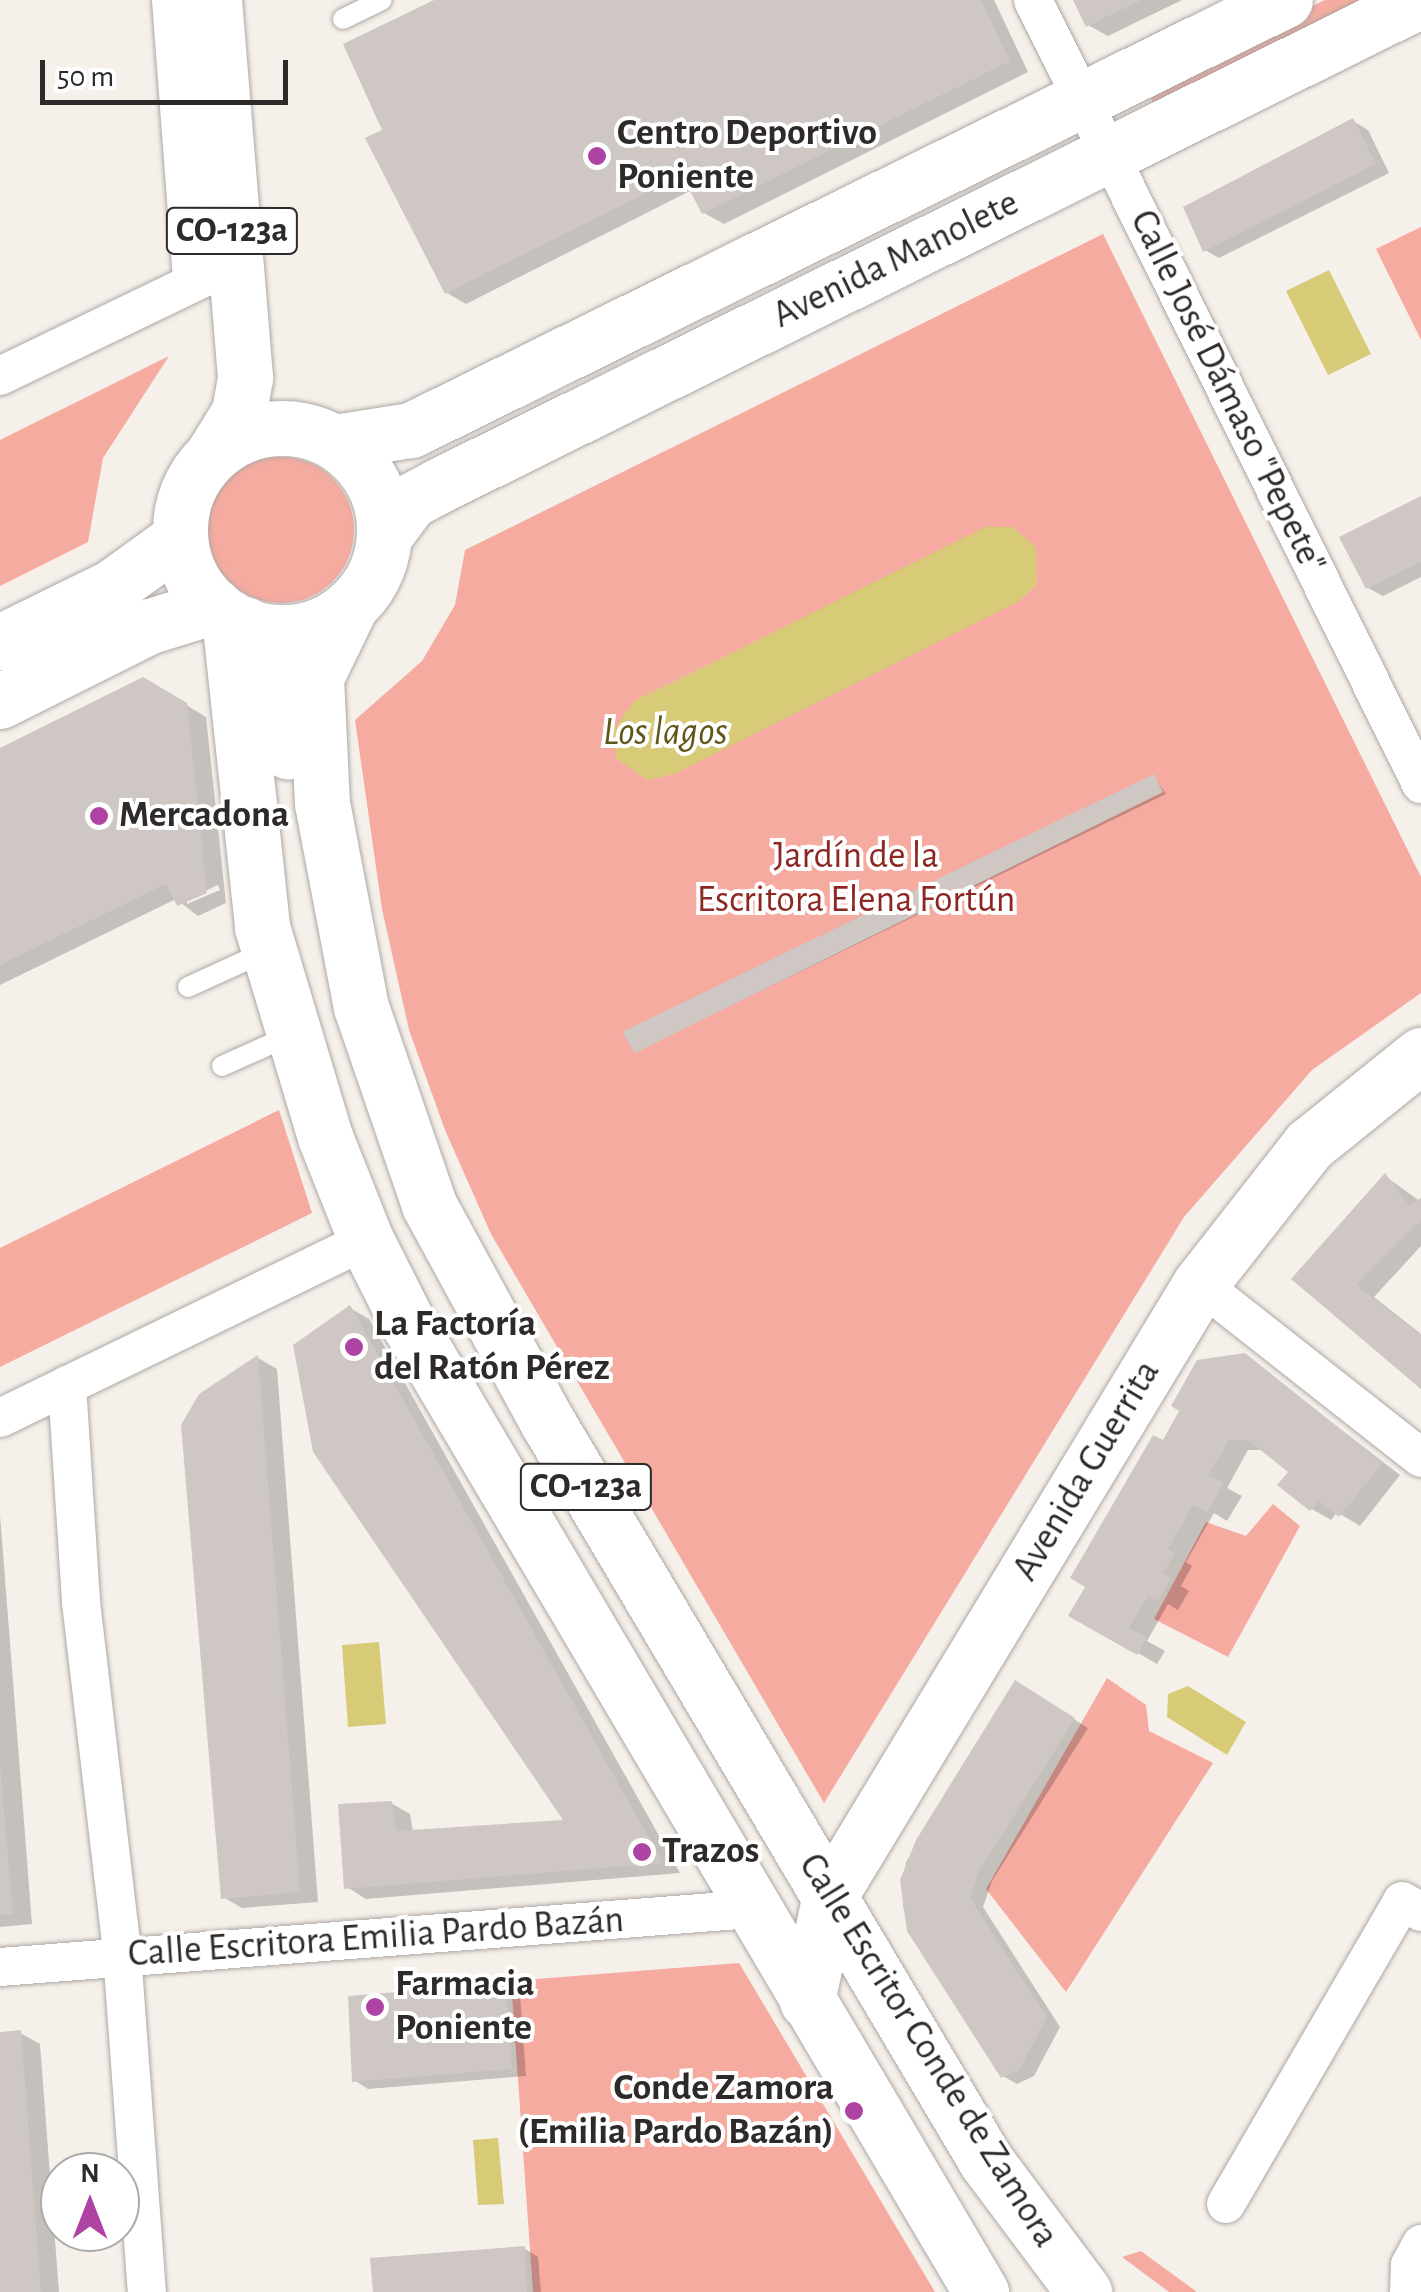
<!DOCTYPE html>
<html>
<head>
<meta charset="utf-8">
<style>
	body { margin:0 }
	#map { position:relative; width:1421px; height:2292px; overflow:hidden; background:#f6f0eb; font-family:"Alegreya Sans",sans-serif }
	div>[style] { position:absolute }
	[style*='--x'] { left:calc(var(--x)*1px); top:calc(var(--y)*1px); width:calc(var(--w)*1px); rotate:calc(var(--a)*1deg) }
	.green>* { inset:0; background:#f6aba1 }
	.round { border-radius:50% }
	.water>* { inset:0; background:#d7cb77 }
	.shadow>* { inset:0; background:#0003 }
	.building>* { inset:0; background:#cec7c4 }
	.roads { filter:drop-shadow(0 0 2px #aea8a4) drop-shadow(0 0 2px #aea8a4) }
	.lane>* { height:20px; margin:-10px; padding:0 10px; transform-origin:10px; border-radius:10px; background:#fff }
	.street>* { height:38px; margin:-19px; padding:0 19px; transform-origin:19px; border-radius:19px; background:#fff }
	.secondary>* { height:55px; margin:-27.5px; padding:0 27.5px; transform-origin:27.5px; border-radius:27.5px; background:#fff }
	.primary>* { height:55px; margin:-27.5px; padding:0 27.5px; transform-origin:27.5px; border-radius:27.5px; background:#fff }
	.primary>.ring { margin:-27.5px; padding:0; box-sizing:content-box; background:none; border:55px solid #fff; border-radius:50% }
	.dots>* { width:28px; height:28px; translate:-50% -50%; box-sizing:border-box; border:5px solid #fff; border-radius:50% }
	span { translate:-50% -50%; white-space:nowrap; text-align:center; line-height:1.15; -webkit-text-stroke:8px #fff; paint-order:stroke }
	.shield-label span { padding:2px 8px; background:#fff; border:2px solid; border-radius:8px; -webkit-text-stroke-width:0 }
	.shield-label { font-size:35px; color:#2d2a29; font-weight:700 }
	.poi-label { font-size:38px; color:#2d2a29; font-weight:700 }
	.left { translate:0 -50%; text-align:left }
	.right { translate:-100% -50%; text-align:right }
	.street-label { font-size:38px; color:#2d2a29 }
	.park-label { font-size:38px; color:#8c2823 }
	.water-label { font-size:40px; color:#615719; font-style:italic }
	.north { position:absolute; left:40px; top:2152px; width:100px; height:100px; box-sizing:border-box; background:#fff; border:2px solid #abaaa9; border-radius:50%; rotate:0deg; font-size:28px; font-weight:700; line-height:40px; text-align:center; color:#2d2a29 }
	.north::after { content:''; display:block; margin:auto; width:35px; height:45px; background:#ae43a3; clip-path:polygon(50% 0,100% 100%,50% 72%,0 100%) }
	.scale { position:absolute; left:40px; top:60px; width:248px; height:45px; box-sizing:border-box; border:5px solid #2d2a29; border-top:0; padding-left:12px; font-size:30px; line-height:35px; white-space:nowrap; color:#2d2a29; -webkit-text-stroke:8px #fff; paint-order:stroke }
</style>
</head>
<body>
<div id="map">
	<div class="green">
		<div style="clip-path:polygon(1325px 0,1375px 0,1156px 108px,1146px 88px)"></div>
		<div style="clip-path:polygon(1421px 227px,1421px 340px,1376px 249px)"></div>
		<div style="clip-path:polygon(1103px 234px,1421px 877px,1421px 993px,1312px 1070px,1184px 1217px,824px 1803px,491px 1234px,445px 1130px,409px 1030px,382px 909px,355px 720px,422px 661px,455px 605px,465px 550px)"></div>
		<div style="clip-path:polygon(169px 356px,103px 458px,88px 542px,0 586px,0 440px)"></div>
		<div class="round" style="left:208px;top:457px;width:146px;height:146px"></div>
		<div style="clip-path:polygon(279px 1110px,312px 1213px,0 1367px,0 1248px)"></div>
		<div style="clip-path:polygon(1273px 1504px,1300px 1526px,1228px 1657px,1154px 1619px,1206px 1522px,1246px 1536px)"></div>
		<div style="clip-path:polygon(1107px 1678px,1146px 1705px,1149px 1731px,1213px 1763px,1066px 1992px,986px 1889px)"></div>
		<div style="clip-path:polygon(739px 1963px,935px 2292px,533px 2292px,511px 1981px)"></div>
		<div style="clip-path:polygon(1141px 2251px,1197px 2292px,1169px 2292px,1122px 2257px)"></div>
	</div>
	<div class="water">
		<div style="clip-path:polygon(1329px 270px,1371px 354px,1328px 375px,1286px 291px)"></div>
		<div style="clip-path:polygon(986px 527px,1012px 527px,1036px 547px,1037px 584px,1019px 601px,674px 774px,648px 780px,617px 759px,613px 731px,634px 701px)"></div>
		<div style="clip-path:polygon(379px 1642px,386px 1724px,348px 1727px,342px 1645px)"></div>
		<div style="clip-path:polygon(1188px 1686px,1246px 1722px,1227px 1755px,1167px 1717px,1168px 1694px)"></div>
		<div style="clip-path:polygon(498px 2138px,504px 2204px,478px 2205px,473px 2140px)"></div>
	</div>
	<div class="shadow">
		<div style="clip-path:polygon(439px 0,994px 0,1028px 72px,724px 224px,704px 213px,692px 190px,466px 304px,447px 293px,385px 131px)"></div>
		<div style="clip-path:polygon(1076px 0,1182px 0,1108px 36px,1088px 25px)"></div>
		<div style="clip-path:polygon(1353px 121px,1368px 130px,1389px 173px,1219px 258px,1205px 250px)"></div>
		<div style="clip-path:polygon(1421px 499px,1421px 577px,1383px 596px,1368px 588px)"></div>
		<div style="clip-path:polygon(evenodd,143px 679px,206px 717px,226px 903px,198px 916px,176px 899px,0 985px,0 751px,143px 679px,218px 885px,220px 890px,187px 904px,187px 899px,218px 885px)"></div>
		<div style="clip-path:polygon(1154px 776px,1166px 794px,637px 1051px)"></div>
		<div style="clip-path:polygon(1385px 1176px,1421px 1202px,1421px 1246px,1374px 1297px,1421px 1334px,1421px 1389px,1294px 1278px)"></div>
		<div style="clip-path:polygon(350px 1308px,369px 1319px,680px 1873px,366px 1899px,347px 1887px,391px 1803px,410px 1814px,413px 1832px,567px 1822px)"></div>
		<div style="clip-path:polygon(1244px 1355px,1400px 1475px,1360px 1526px,1337px 1512px,1331px 1520px,1312px 1509px,1291px 1471px,1264px 1450px,1248px 1450px,1227px 1488px,1242px 1496px,1227px 1521px,1214px 1513px,1186px 1562px,1192px 1566px,1181px 1586px,1189px 1591px,1178px 1610px,1168px 1604px,1147px 1641px,1165px 1651px,1157px 1664px,1072px 1615px,1163px 1444px)"></div>
		<div style="clip-path:polygon(258px 1358px,277px 1369px,318px 1902px,242px 1908px,223px 1897px,183px 1426px)"></div>
		<div style="clip-path:polygon(0 1515px,32px 1924px,0 1927px)"></div>
		<div style="clip-path:polygon(1016px 1683px,1088px 1728px,992px 1881px,983px 1907px,1060px 2027px,1034px 2076px,1017px 2084px,1003px 2076px,909px 1930px,903px 1906px,906px 1862px)"></div>
		<div style="clip-path:polygon(505px 1986px,520px 1994px,526px 2076px,368px 2089px,354px 2080px)"></div>
		<div style="clip-path:polygon(20px 2033px,40px 2044px,59px 2292px,0 2292px,0 2035px)"></div>
		<div style="clip-path:polygon(524px 2248px,538px 2257px,541px 2292px,375px 2292px)"></div>
	</div>
	<div class="building">
		<div style="clip-path:polygon(434px 0,981px 0,1010px 61px,702px 214px,682px 175px,445px 294px,365px 138px,382px 130px,343px 44px)"></div>
		<div style="clip-path:polygon(1073px 0,1141px 0,1086px 27px)"></div>
		<div style="clip-path:polygon(1353px 118px,1376px 164px,1203px 252px,1183px 207px)"></div>
		<div style="clip-path:polygon(1421px 496px,1421px 562px,1366px 589px,1339px 537px)"></div>
		<div style="clip-path:polygon(143px 677px,187px 703px,207px 893px,177px 906px,166px 884px,0 965px,0 748px)"></div>
		<div style="clip-path:polygon(1154px 774px,1163px 792px,635px 1053px,622px 1032px)"></div>
		<div style="clip-path:polygon(1385px 1173px,1409px 1205px,1421px 1198px,1421px 1220px,1356px 1285px,1421px 1335px,1421px 1389px,1291px 1279px)"></div>
		<div style="clip-path:polygon(350px 1305px,663px 1863px,344px 1889px,338px 1804px,392px 1801px,396px 1831px,563px 1820px,313px 1452px,293px 1345px)"></div>
		<div style="clip-path:polygon(1245px 1353px,1383px 1463px,1339px 1517px,1319px 1501px,1310px 1511px,1277px 1485px,1288px 1472px,1248px 1440px,1229px 1440px,1209px 1475px,1224px 1483px,1207px 1512px,1193px 1505px,1168px 1549px,1175px 1553px,1163px 1573px,1171px 1578px,1158px 1601px,1148px 1596px,1129px 1628px,1147px 1638px,1137px 1655px,1068px 1616px,1085px 1587px,1070px 1578px,1153px 1435px,1163px 1440px,1179px 1411px,1171px 1406px,1197px 1360px)"></div>
		<div style="clip-path:polygon(258px 1355px,300px 1892px,221px 1899px,181px 1425px,199px 1394px)"></div>
		<div style="clip-path:polygon(1015px 1680px,1075px 1718px,978px 1873px,970px 1898px,1047px 2017px,1020px 2069px,1001px 2078px,907px 1931px,900px 1880px,916px 1840px)"></div>
		<div style="clip-path:polygon(0 1765px,13px 1914px,0 1915px)"></div>
		<div style="clip-path:polygon(506px 1983px,512px 2069px,352px 2082px,348px 1996px)"></div>
		<div style="clip-path:polygon(21px 2030px,41px 2292px,0 2292px,0 2032px)"></div>
		<div style="clip-path:polygon(525px 2246px,527px 2292px,373px 2292px,370px 2258px)"></div>
	</div>
	<div class="roads">
		<div class="lane">
			<div style="--x:343;--y:19;--w:43;--a:-26"></div>
			<div style="--x:188;--y:987;--w:87;--a:-24.5"></div>
			<div style="--x:222;--y:1066;--w:76;--a:-24.2"></div>
		</div>
		<div class="street">
			<div style="--x:171;--y:0;--w:281;--a:85.7"></div>
			<div style="--x:1033;--y:0;--w:875;--a:63.67"></div>
			<div style="--x:0;--y:376;--w:237;--a:-25.7"></div>
			<div style="--x:1200;--y:1284;--w:281;--a:38.2"></div>
			<div style="--x:67;--y:1385;--w:217;--a:86.3"></div>
			<div style="--x:81;--y:1602;--w:340;--a:83.3"></div>
			<div style="--x:121;--y:1940;--w:353;--a:85.8"></div>
			<div style="--x:0;--y:1418;--w:407;--a:-25.9"></div>
			<div style="--x:0;--y:1967;--w:754;--a:-4.41"></div>
			<div style="--x:1226;--y:2204;--w:350;--a:-59.8"></div>
			<div style="--x:1402;--y:1901;--w:22;--a:30"></div>
			<div style="--x:1409;--y:2292;--w:27;--a:-88"></div>
			<div style="--x:1410;--y:2265;--w:24;--a:-62"></div>
		</div>
		<div class="secondary">
			<div style="--x:229;--y:617;--w:312;--a:83.9"></div>
			<div style="--x:262;--y:927;--w:219;--a:73.3"></div>
			<div style="--x:325;--y:1137;--w:111;--a:68.3"></div>
			<div style="--x:366;--y:1240;--w:93;--a:63.2"></div>
			<div style="--x:408;--y:1323;--w:1126;--a:59.4"></div>
			<div style="--x:807;--y:2001;--w:108;--a:-77.8"></div>
			<div style="--x:830;--y:1895;--w:714;--a:-58.8"></div>
			<div style="--x:1200;--y:1284;--w:177;--a:-51.9"></div>
			<div style="--x:1309;--y:1145;--w:144;--a:-38.8"></div>
		</div>
		<div class="primary">
			<div class="ring" style="left:180px;top:428px;width:149px;height:149px"></div>
			<div style="--x:335;--y:442;--w:77;--a:-9"></div>
			<div style="--x:411;--y:430;--w:974;--a:-26.2"></div>
			<div style="--x:213;--y:454;--w:49;--a:-58.2"></div>
			<div style="--x:239;--y:412;--w:36;--a:-80"></div>
			<div style="--x:245;--y:377;--w:378;--a:-94.7"></div>
			<div style="--x:385;--y:535;--w:42;--a:-53.7"></div>
			<div style="--x:410;--y:501;--w:32;--a:-28"></div>
			<div style="--x:438;--y:486;--w:1097;--a:-26.31"></div>
			<div style="--x:351;--y:605;--w:80;--a:115.9"></div>
			<div style="--x:316;--y:677;--w:126;--a:87.3"></div>
			<div style="--x:322;--y:803;--w:208;--a:79.2"></div>
			<div style="--x:361;--y:1007;--w:209;--a:71"></div>
			<div style="--x:429;--y:1205;--w:248;--a:61.4"></div>
			<div style="--x:548;--y:1423;--w:858;--a:59.31"></div>
			<div style="--x:986;--y:2161;--w:164;--a:53.2"></div>
			<div style="--x:245;--y:624;--w:67;--a:59.6"></div>
			<div style="--x:279;--y:682;--w:70;--a:82.6"></div>
			<div style="--x:0;--y:642;--w:125;--a:-26.2"></div>
			<div style="--x:112;--y:587;--w:84;--a:-35.8"></div>
			<div style="--x:0;--y:701;--w:168;--a:-26.6"></div>
			<div style="--x:150;--y:626;--w:68;--a:-17.1"></div>
		</div>
	</div>
	<div class="dots">
		<div style="left:597px;top:156px;background:#ae43a3"></div>
		<div style="left:99px;top:816px;background:#ae43a3"></div>
		<div style="left:354px;top:1347px;background:#ae43a3"></div>
		<div style="left:642px;top:1852px;background:#ae43a3"></div>
		<div style="left:375px;top:2007px;background:#ae43a3"></div>
		<div style="left:854px;top:2111px;background:#ae43a3"></div>
	</div>
	<div class="shield-label">
		<span style="left:232px;top:231px">CO-123a</span>
		<span style="left:586px;top:1487px">CO-123a</span>
	</div>
	<div class="poi-label">
		<span class="left" style="left:617px;top:156px">Centro Deportivo<br>Poniente</span>
		<span class="left" style="left:119px;top:816px">Mercadona</span>
		<span class="left" style="left:374px;top:1347px">La Factoría<br>del Ratón Pérez</span>
		<span class="left" style="left:662px;top:1852px">Trazos</span>
		<span class="left" style="left:395px;top:2007px">Farmacia<br>Poniente</span>
		<span class="right" style="left:834px;top:2111px">Conde Zamora<br>(Emilia Pardo Bazán)</span>
	</div>
	<div class="street-label">
		<span style="left:896px;top:260px;rotate:-26deg">Avenida Manolete</span>
		<span style="left:1227px;top:392px;rotate:64deg">Calle José Dámaso "Pepete"</span>
		<span style="left:1087px;top:1471px;rotate:-59deg">Avenida Guerrita</span>
		<span style="left:376px;top:1938px;rotate:-4deg">Calle Escritora Emilia Pardo Bazán</span>
		<span style="left:928px;top:2051px;rotate:58deg">Calle Escritor Conde de Zamora</span>
	</div>
	<div class="park-label">
		<span style="left:856px;top:879px">Jardín de la<br>Escritora Elena Fortún</span>
	</div>
	<div class="water-label">
		<span style="left:665px;top:732px">Los lagos</span>
	</div>
	<div class="north">N</div>
	<div class="scale">50 m</div>
</div>
</body>
</html>
